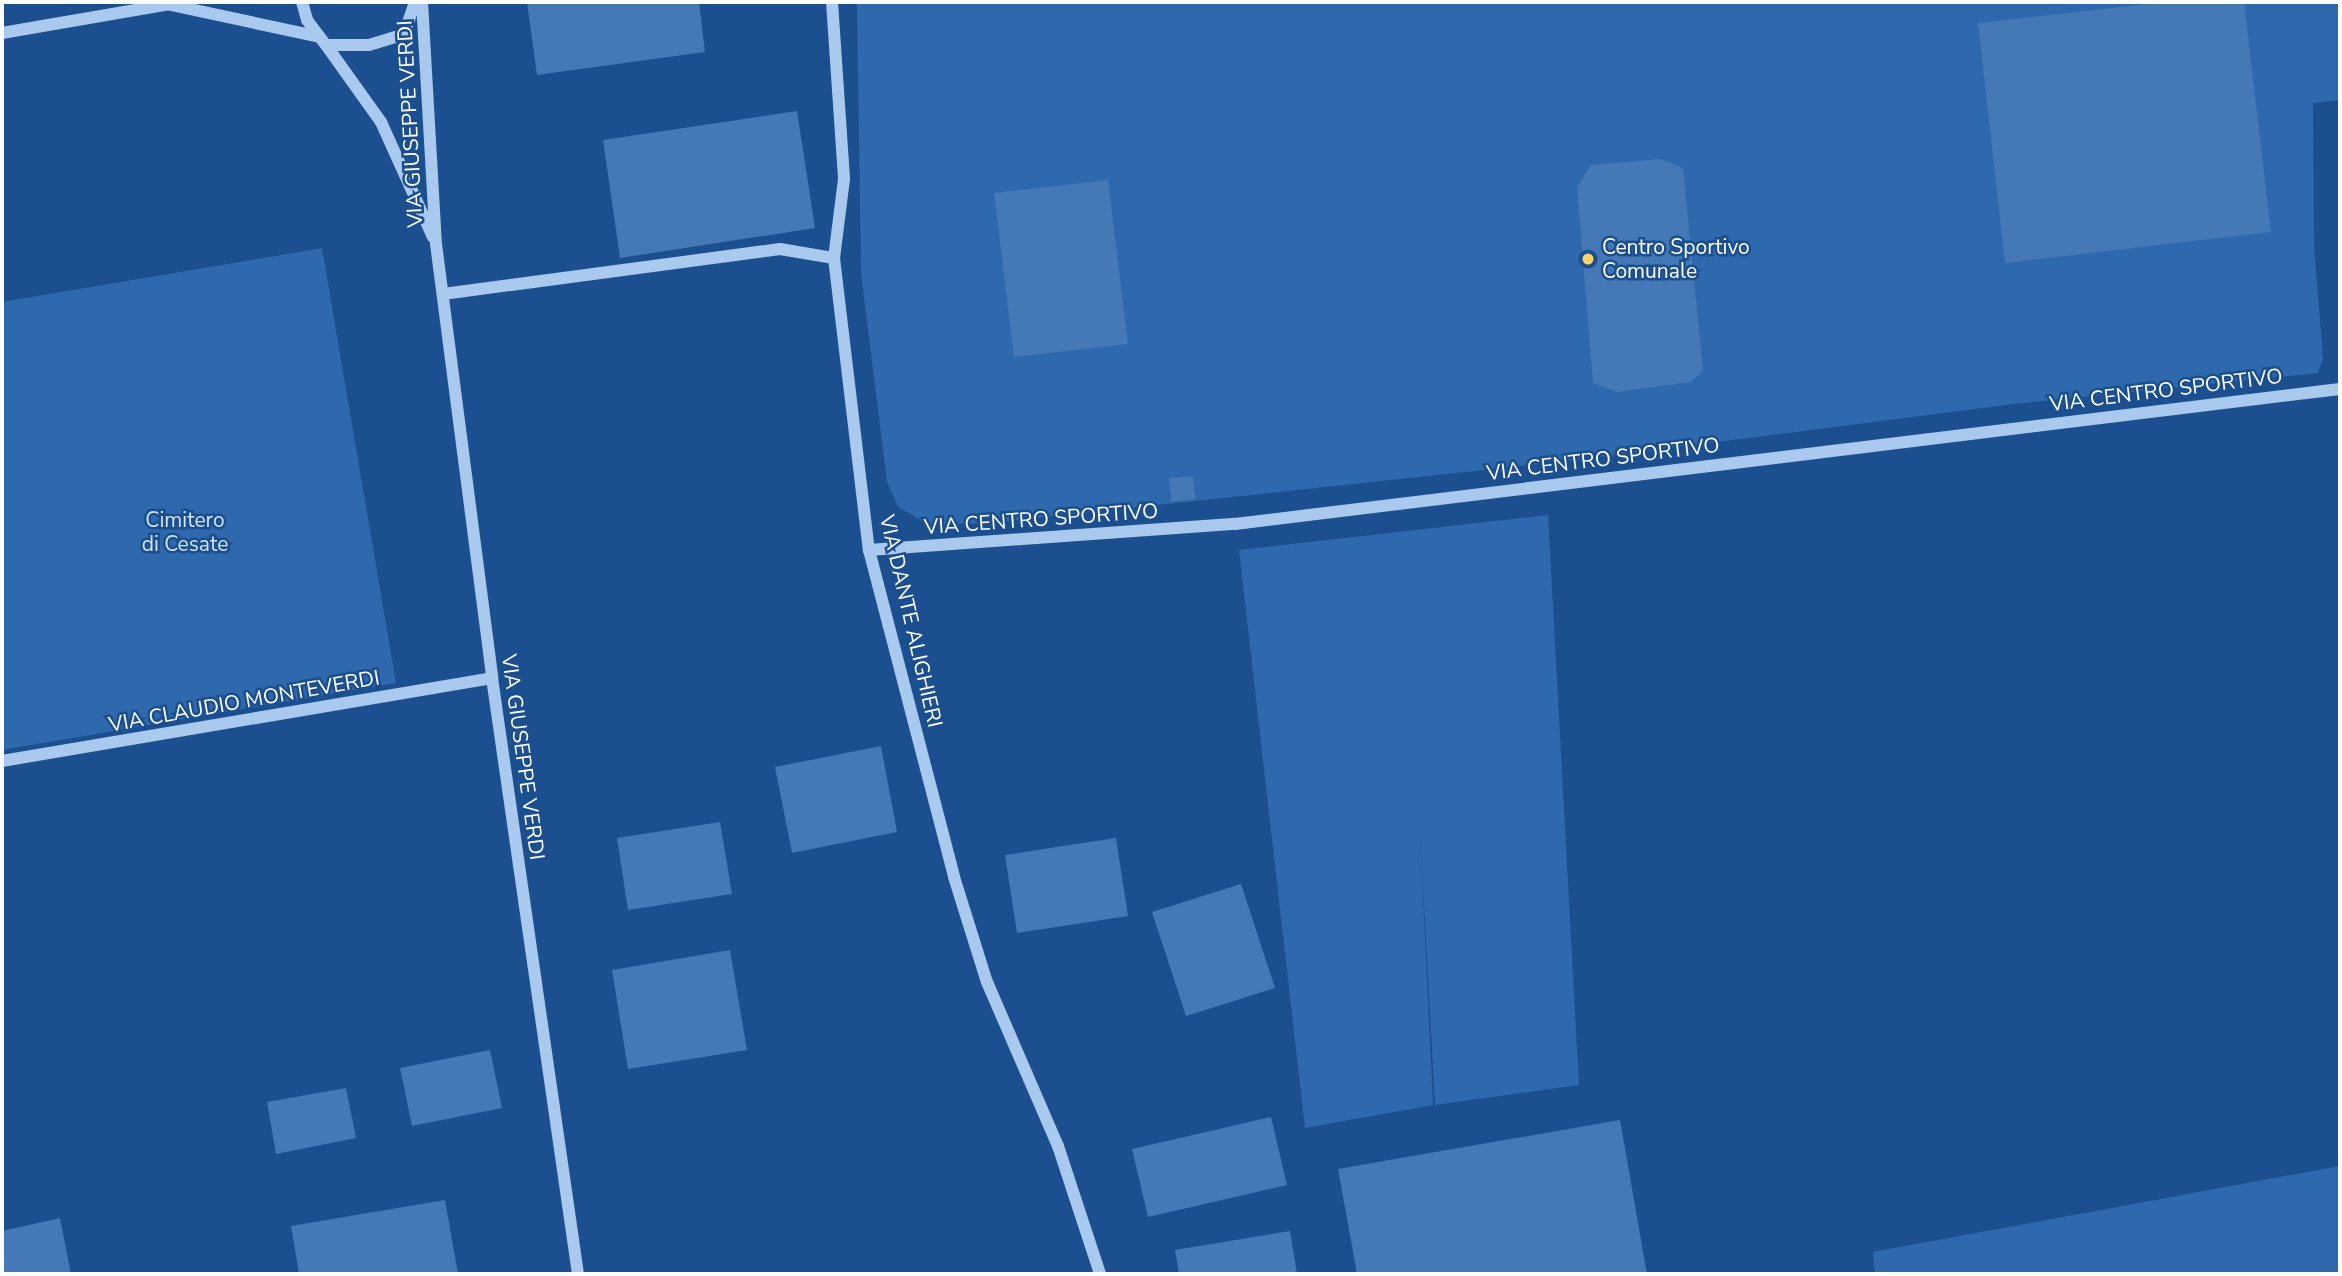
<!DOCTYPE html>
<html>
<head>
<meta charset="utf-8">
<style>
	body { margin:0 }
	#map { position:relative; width:2342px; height:1276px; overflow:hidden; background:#1b4f8f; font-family:"Nunito Sans",sans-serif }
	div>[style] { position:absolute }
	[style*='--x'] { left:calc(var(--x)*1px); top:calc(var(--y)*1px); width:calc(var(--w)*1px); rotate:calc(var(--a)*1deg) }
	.green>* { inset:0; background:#2e69ad }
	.building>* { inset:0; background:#4478b7 }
	.minor>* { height:12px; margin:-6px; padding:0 6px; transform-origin:6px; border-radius:6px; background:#a9c9ee }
	.dots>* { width:19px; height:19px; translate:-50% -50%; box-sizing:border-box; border:4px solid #1b4f8f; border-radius:50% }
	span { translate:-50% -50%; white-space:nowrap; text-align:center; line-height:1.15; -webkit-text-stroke:5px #1b4f8f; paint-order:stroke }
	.street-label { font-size:21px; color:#fff }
	.poi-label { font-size:21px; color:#fff }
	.left { translate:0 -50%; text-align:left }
	.park-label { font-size:21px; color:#cfe3fa }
	.frame { position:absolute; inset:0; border:4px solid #fff; pointer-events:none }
</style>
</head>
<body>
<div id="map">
	<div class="green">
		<div style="clip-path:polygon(857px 2px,2340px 2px,2340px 100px,2313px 103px,2314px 244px,2323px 359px,2318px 373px,2014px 404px,1568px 461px,990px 523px,929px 525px,898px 507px,887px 482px,861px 274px)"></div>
		<div style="clip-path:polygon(322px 248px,396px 683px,2px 750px,2px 302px)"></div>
		<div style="clip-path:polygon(1548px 515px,1579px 1085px,1435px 1105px,1420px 832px,1433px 1105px,1305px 1128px,1239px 550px)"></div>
		<div style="clip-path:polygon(2340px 1166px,2340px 1274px,1875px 1274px,1873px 1252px)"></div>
	</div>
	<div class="building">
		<div style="clip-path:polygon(527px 2px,699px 2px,705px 52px,537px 75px)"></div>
		<div style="clip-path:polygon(2166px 2px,2244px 2px,2271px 232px,2005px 263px,1978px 23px)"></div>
		<div style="clip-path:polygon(797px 111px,815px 228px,620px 258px,603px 140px)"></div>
		<div style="clip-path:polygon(1661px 159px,1683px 168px,1703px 370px,1691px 382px,1617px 392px,1593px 383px,1577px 187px,1591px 165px)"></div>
		<div style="clip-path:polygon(1108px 180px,1128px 344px,1014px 357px,994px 193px)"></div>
		<div style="clip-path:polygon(1193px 476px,1195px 499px,1171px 502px,1169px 478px)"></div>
		<div style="clip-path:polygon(881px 746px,897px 832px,792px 853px,775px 767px)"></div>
		<div style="clip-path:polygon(720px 822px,732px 894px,628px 910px,617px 838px)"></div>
		<div style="clip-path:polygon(1116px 838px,1128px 916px,1017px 933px,1005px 855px)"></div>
		<div style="clip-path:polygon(1241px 884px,1275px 988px,1186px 1016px,1152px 912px)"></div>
		<div style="clip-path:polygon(730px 950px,747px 1050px,628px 1069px,612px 970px)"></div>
		<div style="clip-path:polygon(490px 1050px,502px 1108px,412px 1126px,400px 1068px)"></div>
		<div style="clip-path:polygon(346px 1088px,356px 1138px,276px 1154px,267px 1102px)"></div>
		<div style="clip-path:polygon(1271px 1117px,1287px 1185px,1148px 1217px,1132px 1149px)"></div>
		<div style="clip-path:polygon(1620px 1120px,1647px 1274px,1357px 1274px,1338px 1169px)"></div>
		<div style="clip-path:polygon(445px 1200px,458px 1274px,299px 1274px,291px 1226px)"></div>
		<div style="clip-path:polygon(60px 1218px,71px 1274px,2px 1274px,2px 1231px)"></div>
		<div style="clip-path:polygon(1290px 1231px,1297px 1274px,1179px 1274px,1175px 1250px)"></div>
	</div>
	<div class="minor">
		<div style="--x:302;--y:2;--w:19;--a:74"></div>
		<div style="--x:307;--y:20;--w:31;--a:53"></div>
		<div style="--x:326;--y:45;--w:43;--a:0"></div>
		<div style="--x:369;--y:45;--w:37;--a:-17"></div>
		<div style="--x:404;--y:34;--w:34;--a:-71"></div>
		<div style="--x:422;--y:2;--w:242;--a:86.7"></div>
		<div style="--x:436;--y:244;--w:438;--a:82.6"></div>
		<div style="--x:492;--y:678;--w:602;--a:81.79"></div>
		<div style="--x:832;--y:2;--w:177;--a:86.1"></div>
		<div style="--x:844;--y:179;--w:80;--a:97.2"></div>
		<div style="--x:171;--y:5;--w:152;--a:12.1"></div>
		<div style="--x:2;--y:33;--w:182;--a:-9.8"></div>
		<div style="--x:326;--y:45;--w:95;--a:54.5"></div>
		<div style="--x:381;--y:122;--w:126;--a:65.7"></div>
		<div style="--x:443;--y:294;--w:340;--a:-7.6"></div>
		<div style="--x:780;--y:249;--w:55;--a:9.5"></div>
		<div style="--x:834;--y:258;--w:294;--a:83.2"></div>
		<div style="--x:869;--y:550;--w:338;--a:75.4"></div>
		<div style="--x:954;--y:877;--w:110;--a:72.6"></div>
		<div style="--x:987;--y:982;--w:179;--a:66.6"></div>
		<div style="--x:1058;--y:1146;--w:135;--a:71.8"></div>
		<div style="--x:869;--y:550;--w:367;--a:-4.1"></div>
		<div style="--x:1235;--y:524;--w:1113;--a:-6.97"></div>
		<div style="--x:2;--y:761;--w:497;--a:-9.6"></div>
	</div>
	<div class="dots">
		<div style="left:1588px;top:259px;background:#ffd166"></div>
	</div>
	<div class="street-label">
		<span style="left:410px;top:124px;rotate:-93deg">VIA GIUSEPPE VERDI</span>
		<span style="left:2166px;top:390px;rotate:-7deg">VIA CENTRO SPORTIVO</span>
		<span style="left:1603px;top:459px;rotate:-7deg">VIA CENTRO SPORTIVO</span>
		<span style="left:1041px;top:519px;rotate:-4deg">VIA CENTRO SPORTIVO</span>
		<span style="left:911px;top:621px;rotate:77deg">VIA DANTE ALIGHIERI</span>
		<span style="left:244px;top:701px;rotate:-10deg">VIA CLAUDIO MONTEVERDI</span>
		<span style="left:523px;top:757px;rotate:82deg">VIA GIUSEPPE VERDI</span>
	</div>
	<div class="poi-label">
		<span class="left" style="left:1602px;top:259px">Centro Sportivo<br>Comunale</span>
	</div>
	<div class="park-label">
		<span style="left:185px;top:532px">Cimitero<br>di Cesate</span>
	</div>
	<div class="frame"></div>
</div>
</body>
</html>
